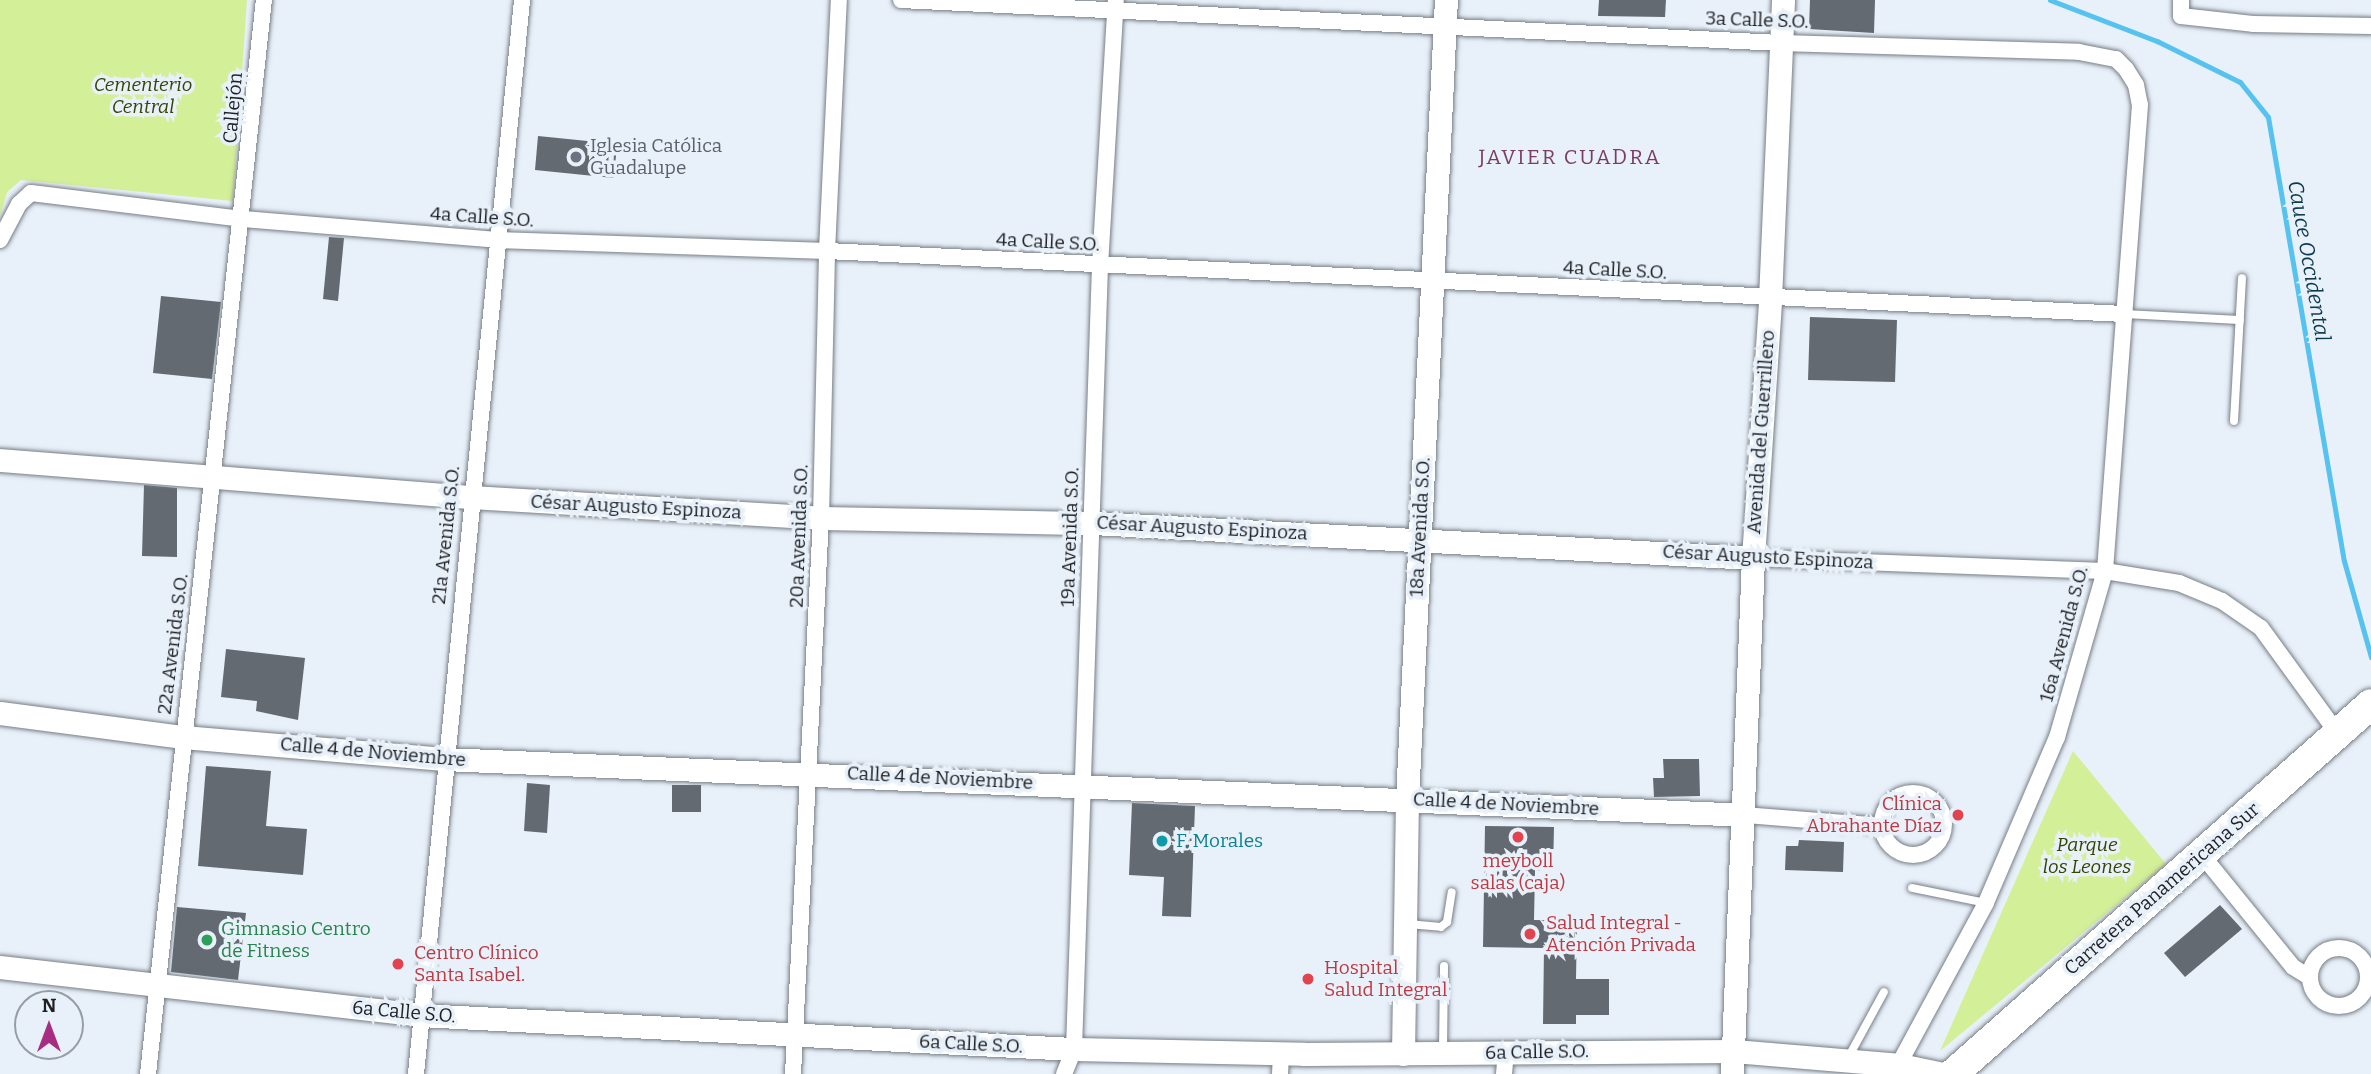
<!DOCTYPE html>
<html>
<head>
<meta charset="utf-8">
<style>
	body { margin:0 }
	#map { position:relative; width:2371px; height:1074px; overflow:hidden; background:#e8f0f9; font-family:Bitter,serif }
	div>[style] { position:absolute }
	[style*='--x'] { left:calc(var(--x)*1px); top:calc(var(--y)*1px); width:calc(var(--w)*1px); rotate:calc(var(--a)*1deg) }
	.green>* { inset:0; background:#d3ef98 }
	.stream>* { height:5px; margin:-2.5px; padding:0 2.5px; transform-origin:2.5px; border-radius:2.5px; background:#56c2ef }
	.building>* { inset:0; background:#636a71 }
	.roads { filter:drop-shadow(0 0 2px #777e86) drop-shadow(0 0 2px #777e86) }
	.lane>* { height:8px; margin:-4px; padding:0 4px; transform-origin:4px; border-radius:4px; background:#fff }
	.street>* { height:16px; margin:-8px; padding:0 8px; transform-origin:8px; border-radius:8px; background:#fff }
	.street>.ring { margin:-8px; padding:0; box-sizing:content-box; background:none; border:16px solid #fff; border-radius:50% }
	.secondary>* { height:23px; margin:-11.5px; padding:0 11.5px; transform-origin:11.5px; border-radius:11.5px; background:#fff }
	.highway>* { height:30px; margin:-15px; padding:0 15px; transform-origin:15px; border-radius:15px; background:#fff }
	.dots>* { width:19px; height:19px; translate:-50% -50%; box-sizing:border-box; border:4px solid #e8f0f9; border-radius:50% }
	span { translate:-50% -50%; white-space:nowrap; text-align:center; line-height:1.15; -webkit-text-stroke:7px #e8f0f9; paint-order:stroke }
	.street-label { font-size:19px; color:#1e2024 }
	.park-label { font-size:19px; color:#354400; font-style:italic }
	.worship-label { font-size:19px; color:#5b616d }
	.left { translate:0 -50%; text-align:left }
	.health-label { font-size:19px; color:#be3a42 }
	.right { translate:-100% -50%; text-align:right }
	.culture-label { font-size:19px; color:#0d838f }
	.leisure-label { font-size:19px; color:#27864d }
	.neighbourhood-label { font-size:21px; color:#7b3d65; letter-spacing:2px }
	.water-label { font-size:21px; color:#0b3c4e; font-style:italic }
	.north { position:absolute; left:14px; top:990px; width:70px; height:70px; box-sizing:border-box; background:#e8f0f9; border:2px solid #979da4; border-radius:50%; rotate:0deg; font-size:19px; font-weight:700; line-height:28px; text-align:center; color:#1e2024 }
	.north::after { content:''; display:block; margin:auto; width:24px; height:32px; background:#a72d82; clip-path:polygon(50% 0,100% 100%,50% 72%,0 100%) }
</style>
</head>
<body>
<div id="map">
	<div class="green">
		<div style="clip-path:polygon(0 0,247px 0,233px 201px,21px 180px,7px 192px,0 216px)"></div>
		<div style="clip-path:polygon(2073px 751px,2166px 864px,1940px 1051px)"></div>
	</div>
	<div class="stream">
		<div style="--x:2050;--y:0;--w:115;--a:21"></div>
		<div style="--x:2157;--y:41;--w:93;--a:26.3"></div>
		<div style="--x:2240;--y:82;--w:45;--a:51.3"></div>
		<div style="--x:2268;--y:117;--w:450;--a:80.3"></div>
		<div style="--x:2344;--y:561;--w:100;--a:74.3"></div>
	</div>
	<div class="building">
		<div style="clip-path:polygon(1599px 0,1666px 0,1665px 17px,1598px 16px)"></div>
		<div style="clip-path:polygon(1810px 0,1875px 0,1874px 33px,1809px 29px)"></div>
		<div style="clip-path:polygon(538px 136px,617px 144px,614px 178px,535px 170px)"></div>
		<div style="clip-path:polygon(329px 237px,344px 238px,338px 301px,323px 299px)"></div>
		<div style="clip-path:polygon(161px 296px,221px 302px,212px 379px,153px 373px)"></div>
		<div style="clip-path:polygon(1810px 317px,1897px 320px,1895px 382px,1808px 380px)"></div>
		<div style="clip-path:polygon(144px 485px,177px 488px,177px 557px,142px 556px)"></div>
		<div style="clip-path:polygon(226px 649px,305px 658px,298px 720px,256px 711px,257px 701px,221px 697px)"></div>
		<div style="clip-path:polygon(1663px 759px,1699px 759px,1700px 796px,1654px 797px,1653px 778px,1664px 778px)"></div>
		<div style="clip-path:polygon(206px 766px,271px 771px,266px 826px,307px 829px,303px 875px,198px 866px)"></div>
		<div style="clip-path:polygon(527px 783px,550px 785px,547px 833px,524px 831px)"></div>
		<div style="clip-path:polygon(672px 785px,701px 785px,701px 812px,672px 812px)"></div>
		<div style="clip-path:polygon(1132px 803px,1195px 806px,1191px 917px,1162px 916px,1164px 877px,1129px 875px)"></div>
		<div style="clip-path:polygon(1485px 826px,1554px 827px,1553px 871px,1535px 870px,1534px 920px,1577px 921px,1576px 979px,1609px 979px,1609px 1015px,1576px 1015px,1576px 1024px,1543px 1024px,1544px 948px,1483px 947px)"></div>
		<div style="clip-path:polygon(1799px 840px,1844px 842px,1843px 872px,1785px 870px,1786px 846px,1798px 846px)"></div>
		<div style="clip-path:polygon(2220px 905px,2242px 929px,2185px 977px,2164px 953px)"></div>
		<div style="clip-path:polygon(177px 907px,246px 913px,238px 980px,171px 972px)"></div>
	</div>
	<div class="roads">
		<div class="lane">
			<div style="--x:2124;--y:314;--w:116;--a:3"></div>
			<div style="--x:2234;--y:421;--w:143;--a:-86.8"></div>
			<div style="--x:1912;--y:888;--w:76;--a:11.5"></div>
			<div style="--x:1408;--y:924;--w:33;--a:5"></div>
			<div style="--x:1441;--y:927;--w:8;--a:-40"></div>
			<div style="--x:1447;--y:922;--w:30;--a:-81"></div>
			<div style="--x:1443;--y:1050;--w:84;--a:-89.3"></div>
			<div style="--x:1848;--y:1058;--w:75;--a:-61.4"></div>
		</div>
		<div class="street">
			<div style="--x:901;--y:0;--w:881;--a:2.8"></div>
			<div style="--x:1781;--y:43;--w:298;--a:1.7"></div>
			<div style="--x:2079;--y:52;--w:38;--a:11"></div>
			<div style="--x:2116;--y:59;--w:14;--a:45"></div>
			<div style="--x:2126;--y:69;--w:19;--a:58"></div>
			<div style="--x:2136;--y:85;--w:20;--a:79"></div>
			<div style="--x:2140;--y:105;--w:467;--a:94.3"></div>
			<div style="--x:2105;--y:571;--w:173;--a:106.1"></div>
			<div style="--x:2057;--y:737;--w:181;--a:113.2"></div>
			<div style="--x:1986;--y:903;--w:191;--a:118.4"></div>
			<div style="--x:2181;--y:0;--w:16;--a:90"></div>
			<div style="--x:2181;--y:16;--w:72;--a:6.3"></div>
			<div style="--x:2253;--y:24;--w:118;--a:1"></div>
			<div style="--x:0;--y:240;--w:41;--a:-62.2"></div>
			<div style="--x:19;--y:204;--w:16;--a:-43"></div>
			<div style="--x:31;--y:193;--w:214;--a:7"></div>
			<div style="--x:243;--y:219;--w:255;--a:4.7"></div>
			<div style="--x:497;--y:240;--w:330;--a:1.9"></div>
			<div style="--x:827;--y:251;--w:1299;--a:2.78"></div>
			<div style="--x:1753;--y:558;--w:352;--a:2.1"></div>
			<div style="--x:2105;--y:571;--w:75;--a:9.2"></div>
			<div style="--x:2179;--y:583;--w:47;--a:22.7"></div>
			<div style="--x:2222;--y:601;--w:47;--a:34.7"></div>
			<div style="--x:2261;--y:628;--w:131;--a:54"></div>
			<div class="ring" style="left:1882px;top:793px;width:46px;height:46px"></div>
			<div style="--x:1745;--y:815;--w:136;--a:4.6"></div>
			<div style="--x:2202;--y:855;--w:144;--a:50.9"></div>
			<div style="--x:2293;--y:967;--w:19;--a:32"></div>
			<div class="ring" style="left:2310px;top:948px;width:42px;height:42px"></div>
			<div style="--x:148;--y:1074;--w:1080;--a:-83.84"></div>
			<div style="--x:416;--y:1074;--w:1079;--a:-84.36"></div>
			<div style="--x:793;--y:1074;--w:557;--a:-87.12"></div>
			<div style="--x:821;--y:518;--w:267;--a:-88.7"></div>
			<div style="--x:827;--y:251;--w:251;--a:-87.3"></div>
			<div style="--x:1064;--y:1074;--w:27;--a:-68"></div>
			<div style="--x:1074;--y:1049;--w:783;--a:-88.1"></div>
			<div style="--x:1100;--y:266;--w:266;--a:-86.6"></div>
			<div style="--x:1280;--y:1074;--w:20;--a:-87"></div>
			<div style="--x:1504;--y:1074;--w:23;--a:-85"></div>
		</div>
		<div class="secondary">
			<div style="--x:0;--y:460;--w:472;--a:4.5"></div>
			<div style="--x:471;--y:497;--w:351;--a:3.4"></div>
			<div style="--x:821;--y:518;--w:271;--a:1.1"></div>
			<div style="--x:1092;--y:523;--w:662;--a:3.03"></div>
			<div style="--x:0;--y:713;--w:185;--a:7.5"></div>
			<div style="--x:183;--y:737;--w:262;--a:4.8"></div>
			<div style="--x:444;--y:759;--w:1302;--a:2.46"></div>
			<div style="--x:0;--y:967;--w:423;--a:6.5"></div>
			<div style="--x:420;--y:1015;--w:655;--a:2.98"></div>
			<div style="--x:1074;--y:1049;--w:230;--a:1.2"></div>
			<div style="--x:1304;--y:1054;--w:430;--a:-0.4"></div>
			<div style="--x:1734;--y:1051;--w:167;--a:4.8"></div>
			<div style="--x:1900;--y:1065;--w:44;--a:11.8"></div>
			<div style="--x:1403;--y:1054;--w:255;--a:-89.1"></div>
			<div style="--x:1407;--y:799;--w:800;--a:-87.21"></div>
			<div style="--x:1732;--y:1074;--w:516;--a:-87.67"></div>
			<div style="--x:1753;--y:558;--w:260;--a:-86.2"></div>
			<div style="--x:1770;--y:299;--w:299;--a:-87.5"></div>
		</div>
		<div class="highway">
			<div style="--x:1953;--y:1074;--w:558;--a:-41.51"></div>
		</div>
	</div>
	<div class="dots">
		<div style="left:576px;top:157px;background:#6b7280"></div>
		<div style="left:1958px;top:815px;background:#e0444e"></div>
		<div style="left:1518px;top:837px;background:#e0444e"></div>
		<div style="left:1162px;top:841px;background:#0f9aa8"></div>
		<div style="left:1530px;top:934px;background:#e0444e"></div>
		<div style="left:207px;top:940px;background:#2e9e5b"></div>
		<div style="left:398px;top:964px;background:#e0444e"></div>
		<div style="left:1308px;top:979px;background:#e0444e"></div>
	</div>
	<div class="street-label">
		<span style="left:1757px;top:20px;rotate:2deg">3a Calle S.O.</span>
		<span style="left:233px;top:108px;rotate:-85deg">Callejón</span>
		<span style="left:482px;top:217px;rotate:4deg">4a Calle S.O.</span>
		<span style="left:1048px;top:242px;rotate:3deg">4a Calle S.O.</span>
		<span style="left:1615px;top:270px;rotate:3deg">4a Calle S.O.</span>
		<span style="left:1761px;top:432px;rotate:-86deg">Avenida del Guerrillero</span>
		<span style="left:636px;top:507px;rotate:3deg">César Augusto Espinoza</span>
		<span style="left:1420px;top:527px;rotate:-87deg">18a Avenida S.O.</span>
		<span style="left:1202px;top:528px;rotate:3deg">César Augusto Espinoza</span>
		<span style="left:446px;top:535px;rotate:-84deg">21a Avenida S.O.</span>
		<span style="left:799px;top:536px;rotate:-88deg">20a Avenida S.O.</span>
		<span style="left:1070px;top:537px;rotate:-88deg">19a Avenida S.O.</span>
		<span style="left:1768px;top:557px;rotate:3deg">César Augusto Espinoza</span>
		<span style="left:2064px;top:634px;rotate:-75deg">16a Avenida S.O.</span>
		<span style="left:173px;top:644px;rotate:-83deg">22a Avenida S.O.</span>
		<span style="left:373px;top:752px;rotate:5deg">Calle 4 de Noviembre</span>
		<span style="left:940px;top:778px;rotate:3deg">Calle 4 de Noviembre</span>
		<span style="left:1506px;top:804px;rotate:3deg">Calle 4 de Noviembre</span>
		<span style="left:2162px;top:889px;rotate:-41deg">Carretera Panamericana Sur</span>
		<span style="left:404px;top:1012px;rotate:5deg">6a Calle S.O.</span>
		<span style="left:971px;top:1044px;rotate:3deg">6a Calle S.O.</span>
		<span style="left:1537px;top:1052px;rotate:-1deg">6a Calle S.O.</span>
	</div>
	<div class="park-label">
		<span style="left:143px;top:96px">Cementerio<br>Central</span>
		<span style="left:2087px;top:856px">Parque<br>los Leones</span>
	</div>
	<div class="worship-label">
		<span class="left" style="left:590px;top:157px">Iglesia Católica<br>Guadalupe</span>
	</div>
	<div class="health-label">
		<span class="right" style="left:1942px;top:815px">Clínica<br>Abrahante Díaz</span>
		<span style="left:1518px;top:872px">meyboll<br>salas (caja)</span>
		<span class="left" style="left:1546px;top:934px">Salud Integral -<br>Atención Privada</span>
		<span class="left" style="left:414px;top:964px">Centro Clínico<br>Santa Isabel.</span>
		<span class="left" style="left:1324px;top:979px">Hospital<br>Salud Integral</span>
	</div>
	<div class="culture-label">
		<span class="left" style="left:1176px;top:841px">F. Morales</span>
	</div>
	<div class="leisure-label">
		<span class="left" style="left:221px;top:940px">Gimnasio Centro<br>de Fitness</span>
	</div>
	<div class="neighbourhood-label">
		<span style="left:1570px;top:157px">JAVIER CUADRA</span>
	</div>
	<div class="water-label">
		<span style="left:2309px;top:261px;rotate:80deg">Cauce Occidental</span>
	</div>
	<div class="north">N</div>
</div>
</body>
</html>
